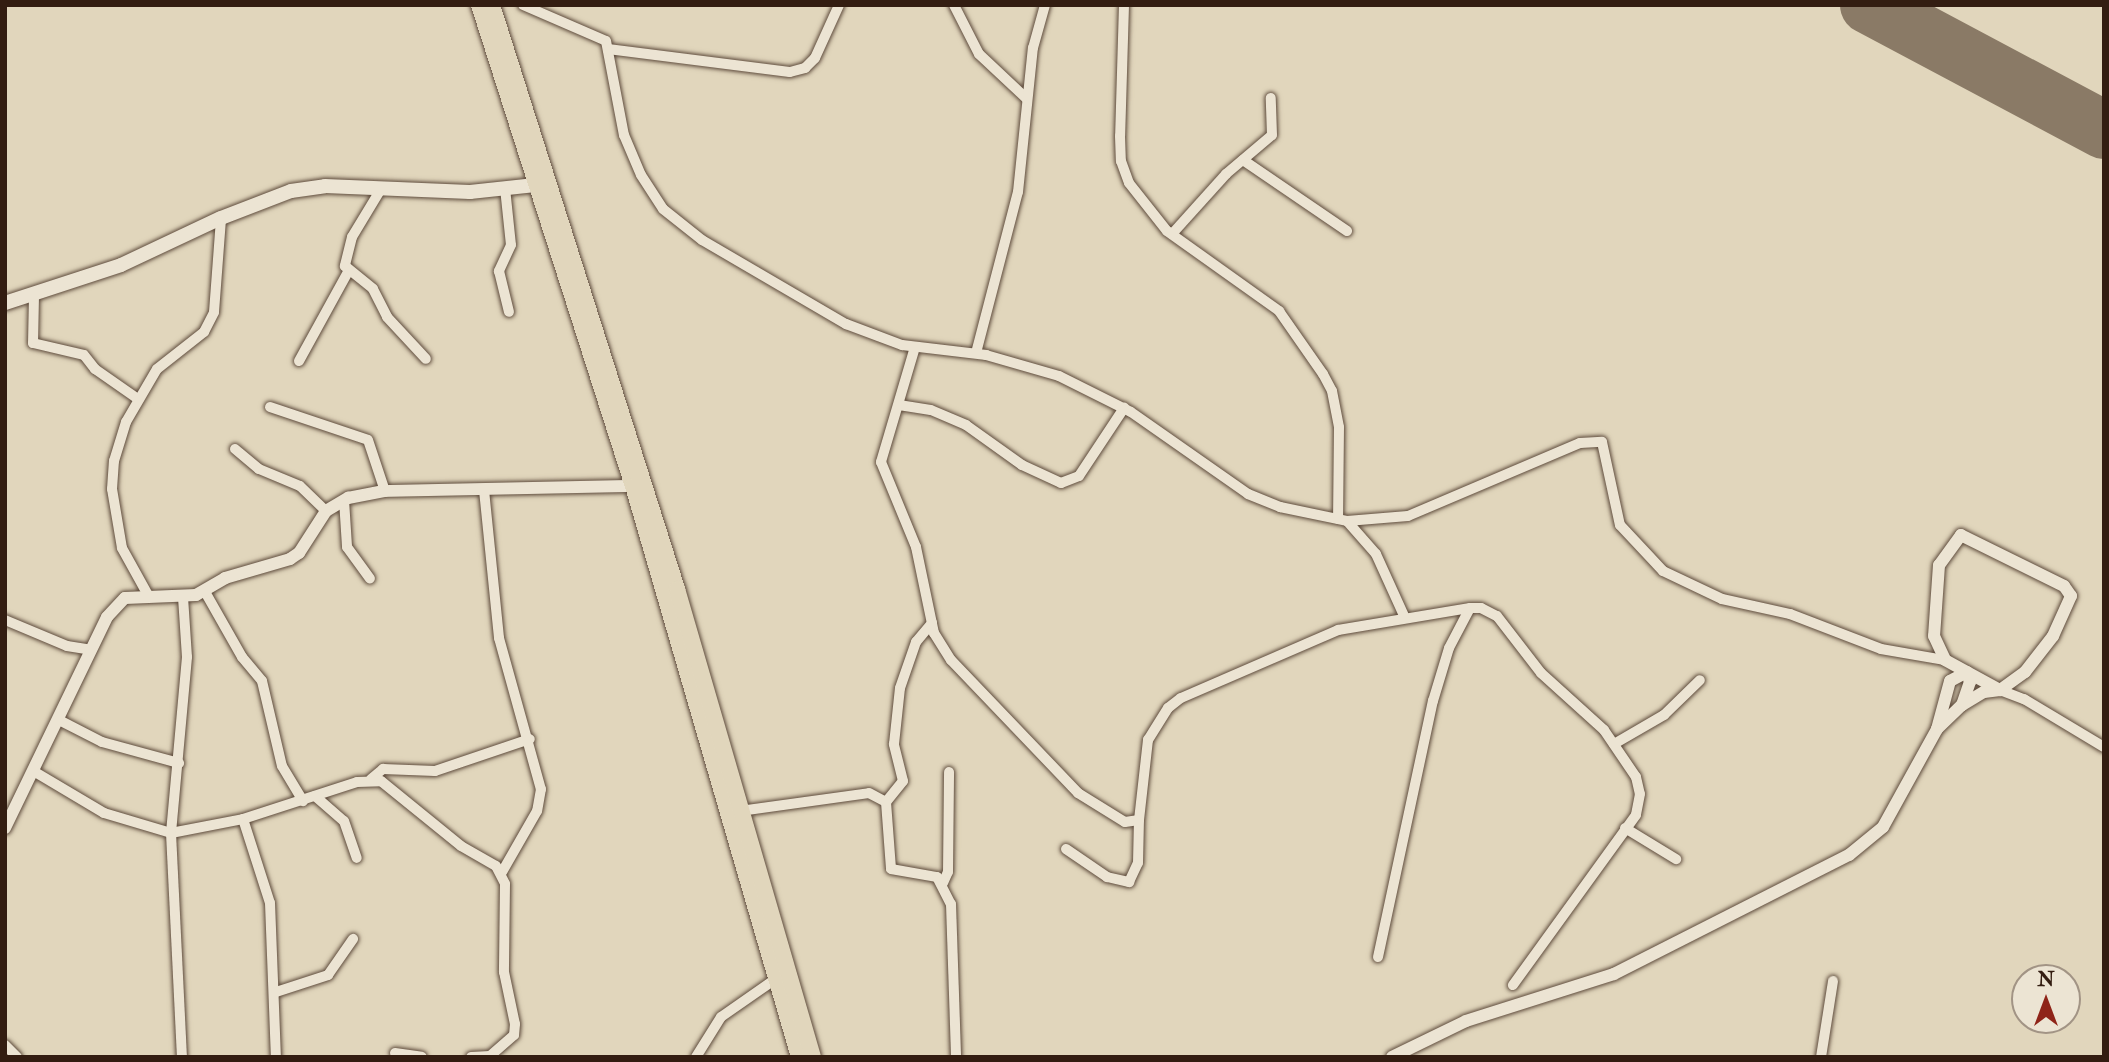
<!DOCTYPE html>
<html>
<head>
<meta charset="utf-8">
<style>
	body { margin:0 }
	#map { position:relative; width:2109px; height:1062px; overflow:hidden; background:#e1d6bc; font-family:"IM FELL Double Pica",serif }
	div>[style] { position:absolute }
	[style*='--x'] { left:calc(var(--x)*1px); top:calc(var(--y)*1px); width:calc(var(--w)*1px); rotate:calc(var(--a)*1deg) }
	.runway>* { height:58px; margin:-29px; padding:0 29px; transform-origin:29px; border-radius:29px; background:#8a7a66 }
	.roads { filter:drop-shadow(0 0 2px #5e4b3c) drop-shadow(0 0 2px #5e4b3c) }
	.minor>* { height:10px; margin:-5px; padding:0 5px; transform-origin:5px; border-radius:5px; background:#ece4d3 }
	.tertiary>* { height:12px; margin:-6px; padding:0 6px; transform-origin:6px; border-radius:6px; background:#ece4d3 }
	.secondary>* { height:14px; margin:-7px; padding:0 7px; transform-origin:7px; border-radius:7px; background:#ece4d3 }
	.primary>* { height:16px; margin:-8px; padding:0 8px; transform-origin:8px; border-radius:8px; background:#e1d6bc }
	span { translate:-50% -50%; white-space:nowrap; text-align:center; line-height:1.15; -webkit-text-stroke:6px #ece4d3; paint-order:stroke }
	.frame { position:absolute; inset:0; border:7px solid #331d11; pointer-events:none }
	.north { position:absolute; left:2011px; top:964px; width:70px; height:70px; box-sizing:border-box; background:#ece4d3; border:2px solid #a29485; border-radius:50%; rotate:0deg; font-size:19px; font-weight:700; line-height:28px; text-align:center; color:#331d11 }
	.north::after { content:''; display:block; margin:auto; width:24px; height:32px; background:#8f2418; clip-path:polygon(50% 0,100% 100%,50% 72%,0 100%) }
</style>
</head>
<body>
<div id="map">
	<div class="runway">
		<div style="--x:1869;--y:5;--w:266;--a:28"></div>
	</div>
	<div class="roads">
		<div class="minor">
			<div style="--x:523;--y:5;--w:90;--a:23.4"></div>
			<div style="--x:606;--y:41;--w:96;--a:79.2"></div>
			<div style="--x:624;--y:135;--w:43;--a:67"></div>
			<div style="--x:641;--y:175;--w:40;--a:57.1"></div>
			<div style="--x:663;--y:209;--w:50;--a:38.5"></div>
			<div style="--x:702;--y:240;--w:167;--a:30.3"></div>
			<div style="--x:846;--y:324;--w:60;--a:20.6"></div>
			<div style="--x:902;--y:345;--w:85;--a:6.8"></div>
			<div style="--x:986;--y:355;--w:76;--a:16"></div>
			<div style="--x:1059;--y:376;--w:80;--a:26.6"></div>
			<div style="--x:1131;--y:412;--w:143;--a:35"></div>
			<div style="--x:1248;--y:494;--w:35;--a:22"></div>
			<div style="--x:1280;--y:507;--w:68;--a:11.8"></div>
			<div style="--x:1347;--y:521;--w:61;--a:-4.7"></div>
			<div style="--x:1408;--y:516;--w:187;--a:-23"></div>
			<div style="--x:1580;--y:443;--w:22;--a:-3"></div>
			<div style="--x:1602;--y:442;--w:85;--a:77.8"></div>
			<div style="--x:1620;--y:525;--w:63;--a:46.9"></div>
			<div style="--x:1663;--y:571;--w:65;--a:25.4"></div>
			<div style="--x:1722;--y:599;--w:70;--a:12.4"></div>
			<div style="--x:1790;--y:614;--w:97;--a:21"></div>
			<div style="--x:1881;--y:649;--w:65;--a:9.8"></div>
			<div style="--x:954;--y:5;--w:55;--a:63"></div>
			<div style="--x:979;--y:54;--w:66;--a:43.2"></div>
			<div style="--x:1124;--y:5;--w:131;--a:91.7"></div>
			<div style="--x:1120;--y:136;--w:25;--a:88"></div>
			<div style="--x:1121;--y:161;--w:23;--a:70"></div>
			<div style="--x:1129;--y:183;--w:61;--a:51.6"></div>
			<div style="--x:1167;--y:231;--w:138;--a:35.5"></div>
			<div style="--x:1279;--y:311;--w:77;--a:55.1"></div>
			<div style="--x:1323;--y:374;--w:19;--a:62"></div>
			<div style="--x:1332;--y:391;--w:37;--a:79"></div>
			<div style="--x:1339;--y:427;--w:92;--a:90.6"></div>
			<div style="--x:608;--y:49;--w:183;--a:7.2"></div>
			<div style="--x:790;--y:72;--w:16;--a:-15"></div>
			<div style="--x:805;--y:68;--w:14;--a:-45"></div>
			<div style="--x:815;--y:58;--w:58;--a:-65.6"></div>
			<div style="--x:1243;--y:160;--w:126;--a:34.3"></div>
			<div style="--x:505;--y:188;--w:57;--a:84"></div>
			<div style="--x:511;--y:245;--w:29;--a:115"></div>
			<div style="--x:499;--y:271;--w:42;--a:76.3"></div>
			<div style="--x:381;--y:189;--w:56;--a:121.1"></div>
			<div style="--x:352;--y:237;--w:30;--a:104"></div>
			<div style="--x:345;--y:266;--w:36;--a:39"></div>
			<div style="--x:373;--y:289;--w:31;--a:63"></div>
			<div style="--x:387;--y:317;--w:57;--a:47.1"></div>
			<div style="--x:1172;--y:234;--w:81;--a:-48"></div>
			<div style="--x:1226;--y:174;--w:60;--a:-40.3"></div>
			<div style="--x:1272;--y:135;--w:37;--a:-92"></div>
			<div style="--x:34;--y:296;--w:47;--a:91.2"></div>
			<div style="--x:33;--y:343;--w:52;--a:13.2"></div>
			<div style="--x:84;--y:355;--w:18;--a:52"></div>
			<div style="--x:95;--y:369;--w:52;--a:34.9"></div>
			<div style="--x:915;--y:347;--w:120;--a:106.5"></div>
			<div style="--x:881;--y:462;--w:92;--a:67.6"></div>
			<div style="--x:916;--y:547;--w:88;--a:78.2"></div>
			<div style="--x:934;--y:633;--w:32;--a:58"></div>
			<div style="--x:951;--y:660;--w:184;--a:46.3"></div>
			<div style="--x:1078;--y:793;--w:55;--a:31.7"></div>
			<div style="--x:1125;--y:822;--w:14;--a:-8"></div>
			<div style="--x:1139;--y:820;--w:81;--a:-83.6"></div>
			<div style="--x:1148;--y:740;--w:38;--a:-58"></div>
			<div style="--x:1168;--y:708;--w:16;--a:-38"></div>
			<div style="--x:1181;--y:698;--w:171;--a:-23.4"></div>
			<div style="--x:1338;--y:630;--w:134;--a:-9.5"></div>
			<div style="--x:1470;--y:608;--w:11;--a:0"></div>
			<div style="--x:1481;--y:608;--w:18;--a:27"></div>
			<div style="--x:1497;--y:616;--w:72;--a:52.3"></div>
			<div style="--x:1541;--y:673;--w:85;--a:42.1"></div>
			<div style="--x:1604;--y:730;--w:57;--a:55.8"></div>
			<div style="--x:1636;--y:777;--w:17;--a:77"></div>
			<div style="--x:1640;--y:794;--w:21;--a:101"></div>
			<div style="--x:1636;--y:815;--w:210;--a:125.9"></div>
			<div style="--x:976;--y:353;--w:166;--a:-75.4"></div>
			<div style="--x:1018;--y:192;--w:145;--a:-84.1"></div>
			<div style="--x:1033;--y:48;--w:45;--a:-74.4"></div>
			<div style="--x:299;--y:361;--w:102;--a:-61.2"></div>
			<div style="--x:899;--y:405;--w:32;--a:9"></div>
			<div style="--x:931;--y:410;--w:38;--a:23"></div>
			<div style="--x:966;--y:425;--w:69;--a:35.5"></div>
			<div style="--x:1022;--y:465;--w:43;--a:24.8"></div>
			<div style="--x:1061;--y:483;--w:19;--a:-21"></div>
			<div style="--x:1079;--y:476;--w:82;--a:-56.5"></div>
			<div style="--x:270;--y:407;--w:103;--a:18.6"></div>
			<div style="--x:368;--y:440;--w:54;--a:71.6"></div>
			<div style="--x:235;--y:449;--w:31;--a:40"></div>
			<div style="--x:259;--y:469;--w:44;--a:22.5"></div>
			<div style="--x:300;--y:486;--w:36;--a:44"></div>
			<div style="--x:484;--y:490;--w:149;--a:84.2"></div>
			<div style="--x:499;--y:638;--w:157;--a:74.5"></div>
			<div style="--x:541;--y:789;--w:22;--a:100"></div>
			<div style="--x:537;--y:811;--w:70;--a:119.8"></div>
			<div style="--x:344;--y:500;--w:47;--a:86.3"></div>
			<div style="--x:347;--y:547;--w:39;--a:54"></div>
			<div style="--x:1347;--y:521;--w:44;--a:48.7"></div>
			<div style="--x:1376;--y:554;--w:70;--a:65.6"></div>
			<div style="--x:204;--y:590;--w:77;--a:60.4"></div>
			<div style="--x:242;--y:657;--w:31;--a:50"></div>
			<div style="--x:262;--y:681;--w:87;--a:76.8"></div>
			<div style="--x:282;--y:766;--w:41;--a:59"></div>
			<div style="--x:148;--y:595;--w:54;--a:-119"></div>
			<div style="--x:122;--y:548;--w:60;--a:-99.6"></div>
			<div style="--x:112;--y:489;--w:28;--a:-86"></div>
			<div style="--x:114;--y:461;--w:41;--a:-72.9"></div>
			<div style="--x:126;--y:422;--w:61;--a:-59.7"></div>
			<div style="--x:157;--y:369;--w:60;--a:-38.2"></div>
			<div style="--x:204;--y:332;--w:22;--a:-63"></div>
			<div style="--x:214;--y:312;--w:94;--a:-85.7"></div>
			<div style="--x:183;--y:597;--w:60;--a:86.2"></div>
			<div style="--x:187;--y:657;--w:177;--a:95.2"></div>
			<div style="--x:171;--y:833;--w:73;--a:-11"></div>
			<div style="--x:243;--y:819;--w:88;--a:72.2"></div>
			<div style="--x:270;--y:903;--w:154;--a:87.8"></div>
			<div style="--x:5;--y:620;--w:67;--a:22.8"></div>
			<div style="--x:67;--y:646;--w:24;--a:9"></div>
			<div style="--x:2000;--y:690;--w:26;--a:21"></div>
			<div style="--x:2024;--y:699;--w:93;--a:31"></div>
			<div style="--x:59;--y:720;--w:48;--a:27.1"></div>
			<div style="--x:102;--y:742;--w:80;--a:15.3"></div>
			<div style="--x:1614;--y:744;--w:58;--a:-30.1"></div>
			<div style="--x:1664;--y:715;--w:50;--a:-44.2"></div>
			<div style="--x:35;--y:772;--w:80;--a:30.7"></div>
			<div style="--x:104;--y:813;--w:70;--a:16.6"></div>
			<div style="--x:171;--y:833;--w:224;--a:87.2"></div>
			<div style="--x:371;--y:779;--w:16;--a:-40"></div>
			<div style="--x:383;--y:769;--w:52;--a:2.2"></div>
			<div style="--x:435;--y:771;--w:100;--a:-18.6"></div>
			<div style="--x:315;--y:796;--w:38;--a:41"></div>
			<div style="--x:344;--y:821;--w:39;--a:71"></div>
			<div style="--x:886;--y:802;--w:27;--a:-51"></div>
			<div style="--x:903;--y:781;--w:38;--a:-104"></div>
			<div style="--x:894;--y:744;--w:56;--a:-83.9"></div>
			<div style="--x:900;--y:688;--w:49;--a:-70.8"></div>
			<div style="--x:916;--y:642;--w:25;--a:-50"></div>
			<div style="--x:740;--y:811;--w:130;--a:-7.9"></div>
			<div style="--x:869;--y:793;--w:19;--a:28"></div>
			<div style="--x:886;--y:802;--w:67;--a:85.7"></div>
			<div style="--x:891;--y:869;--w:47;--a:9.9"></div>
			<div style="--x:937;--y:877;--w:30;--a:63"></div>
			<div style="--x:951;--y:904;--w:153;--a:88.1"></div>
			<div style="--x:243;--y:819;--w:120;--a:-18"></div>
			<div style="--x:357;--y:782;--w:24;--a:-2"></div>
			<div style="--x:381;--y:781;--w:103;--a:39.1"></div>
			<div style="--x:461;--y:846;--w:40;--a:29.7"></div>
			<div style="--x:496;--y:866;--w:20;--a:63"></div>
			<div style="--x:505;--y:884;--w:88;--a:90.7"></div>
			<div style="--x:504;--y:972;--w:53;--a:78.1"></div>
			<div style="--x:515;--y:1024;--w:11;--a:95"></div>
			<div style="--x:514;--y:1035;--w:33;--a:139"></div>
			<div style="--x:1625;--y:828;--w:60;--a:31.3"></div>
			<div style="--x:1066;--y:849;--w:50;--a:34.3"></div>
			<div style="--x:1107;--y:877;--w:23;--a:13"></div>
			<div style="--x:1129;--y:882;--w:21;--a:-65"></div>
			<div style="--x:1138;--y:863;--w:43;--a:-88.7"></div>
			<div style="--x:943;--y:883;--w:12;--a:-66"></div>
			<div style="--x:948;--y:872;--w:100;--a:-89.4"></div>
			<div style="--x:1378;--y:957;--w:262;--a:-77.9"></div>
			<div style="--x:1433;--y:701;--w:55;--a:-73.2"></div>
			<div style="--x:1449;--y:648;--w:45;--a:-62.3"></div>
			<div style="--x:276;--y:992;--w:55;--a:-18.1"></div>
			<div style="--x:328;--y:975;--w:44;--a:-55.2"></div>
			<div style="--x:5;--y:1045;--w:17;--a:45"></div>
			<div style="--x:395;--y:1053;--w:27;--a:8"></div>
			<div style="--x:471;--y:1057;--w:19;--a:-3"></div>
			<div style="--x:696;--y:1057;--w:47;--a:-58"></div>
			<div style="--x:721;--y:1017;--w:68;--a:-34.9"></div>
			<div style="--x:1821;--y:1057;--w:77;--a:-81"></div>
		</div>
		<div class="tertiary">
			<div style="--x:1962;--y:705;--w:26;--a:-31"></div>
			<div style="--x:1984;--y:692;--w:16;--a:-7"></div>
			<div style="--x:2000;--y:690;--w:31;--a:-36"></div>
			<div style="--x:2025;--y:672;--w:46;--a:-52.1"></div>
			<div style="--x:2053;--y:636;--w:44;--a:-65.8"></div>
			<div style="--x:2071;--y:596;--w:12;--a:-125"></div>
			<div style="--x:2064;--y:586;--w:115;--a:-153.7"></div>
			<div style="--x:1961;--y:535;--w:37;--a:126"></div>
			<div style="--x:1939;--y:565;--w:71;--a:94"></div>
			<div style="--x:1934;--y:636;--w:26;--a:65"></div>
			<div style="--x:1945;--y:660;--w:63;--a:28.6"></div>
			<div style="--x:5;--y:828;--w:234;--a:-64.2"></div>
			<div style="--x:107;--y:617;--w:26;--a:-47"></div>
			<div style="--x:125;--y:598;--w:71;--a:-2.4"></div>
			<div style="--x:196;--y:595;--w:34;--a:-30"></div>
			<div style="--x:225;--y:578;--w:68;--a:-16.3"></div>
			<div style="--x:290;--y:559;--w:11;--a:-34"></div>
			<div style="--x:299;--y:553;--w:50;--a:-57.3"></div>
			<div style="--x:326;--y:511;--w:26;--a:-31"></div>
			<div style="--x:348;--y:498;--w:38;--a:-11"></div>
			<div style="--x:385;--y:491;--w:248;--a:-1.2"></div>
			<div style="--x:1392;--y:1057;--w:82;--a:-25.9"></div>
			<div style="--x:1466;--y:1021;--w:155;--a:-17.6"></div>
			<div style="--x:1614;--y:974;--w:263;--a:-26.9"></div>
			<div style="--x:1849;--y:855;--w:44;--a:-39.5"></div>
			<div style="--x:1883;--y:827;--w:112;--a:-61.1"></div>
			<div style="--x:1937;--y:729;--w:35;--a:-44"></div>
			<div style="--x:1962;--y:705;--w:24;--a:-71"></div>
			<div style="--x:1970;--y:682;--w:10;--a:-107"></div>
			<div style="--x:1967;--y:672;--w:19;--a:152"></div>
			<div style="--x:1950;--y:681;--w:50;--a:105.2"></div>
		</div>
		<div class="secondary">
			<div style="--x:5;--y:303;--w:122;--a:-18.1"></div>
			<div style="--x:121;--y:265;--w:110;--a:-25.2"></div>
			<div style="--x:221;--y:218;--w:75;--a:-21.1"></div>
			<div style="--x:291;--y:191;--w:34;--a:-8"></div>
			<div style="--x:325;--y:186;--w:145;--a:2.4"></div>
			<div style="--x:470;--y:192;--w:75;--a:-6.1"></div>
		</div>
		<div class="primary">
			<div style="--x:479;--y:5;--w:505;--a:72.25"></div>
			<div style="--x:633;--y:486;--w:595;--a:73.79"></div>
			<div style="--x:492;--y:5;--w:613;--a:72.42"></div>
			<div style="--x:677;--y:589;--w:487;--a:73.8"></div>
		</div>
	</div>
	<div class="frame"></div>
	<div class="north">N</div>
</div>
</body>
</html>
